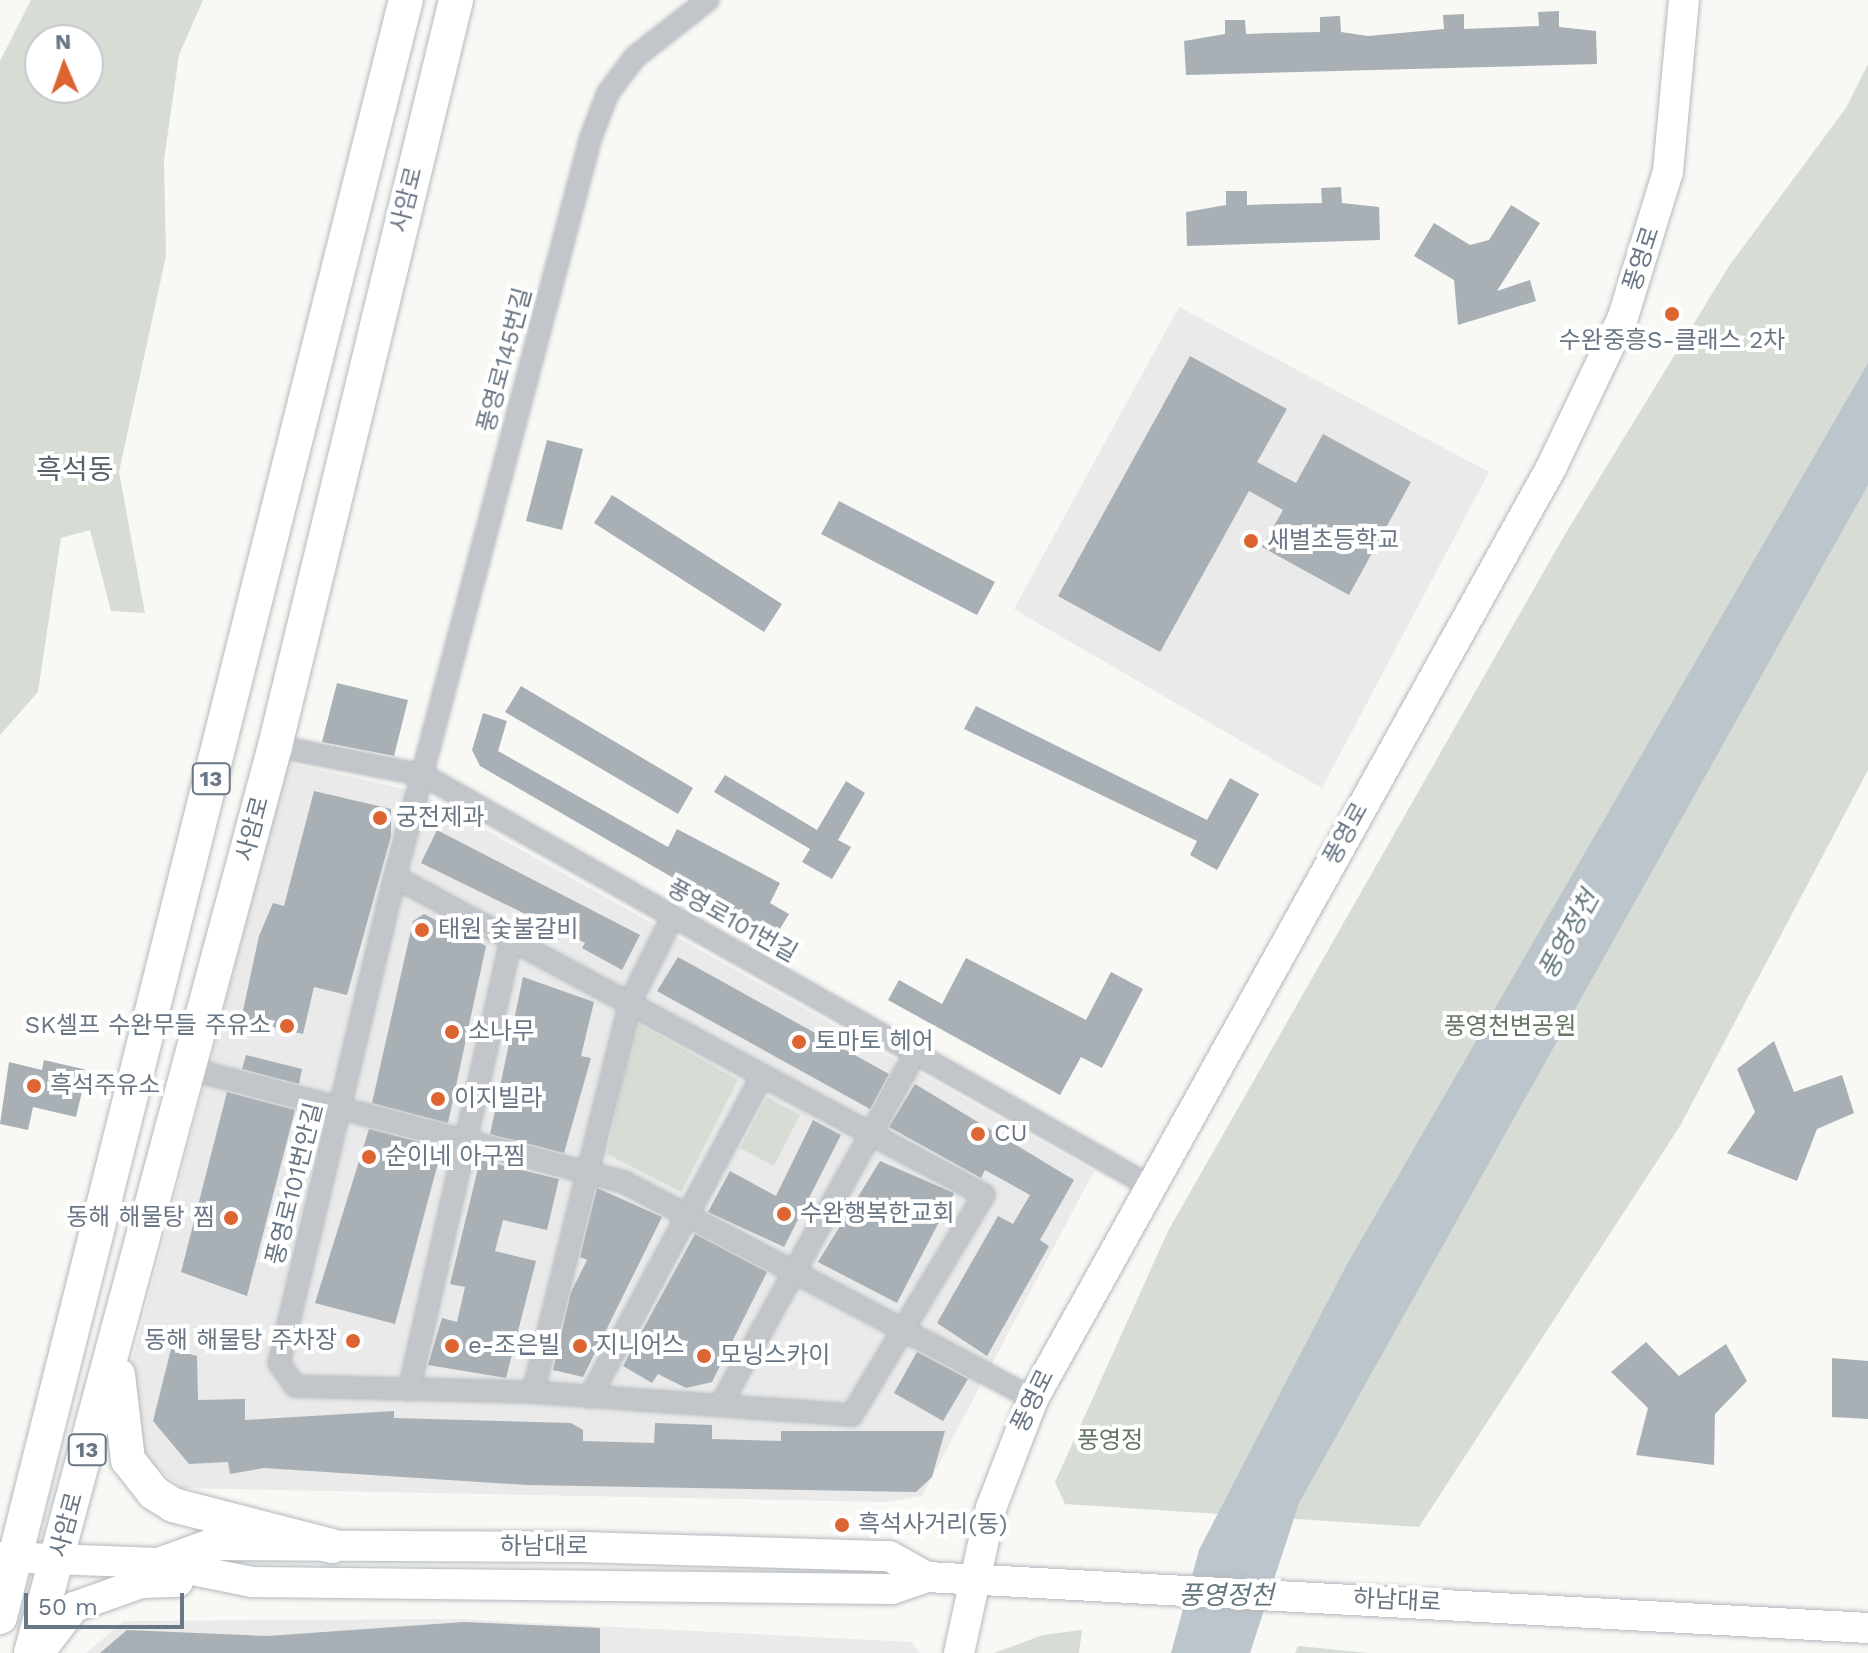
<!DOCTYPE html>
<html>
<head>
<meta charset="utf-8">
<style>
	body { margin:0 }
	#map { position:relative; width:1868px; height:1653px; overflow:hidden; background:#f8f8f5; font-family:"Work Sans","Noto Sans KR",sans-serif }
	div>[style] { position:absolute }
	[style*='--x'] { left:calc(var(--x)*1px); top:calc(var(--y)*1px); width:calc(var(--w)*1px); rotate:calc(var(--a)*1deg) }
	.built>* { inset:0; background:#e9eae9 }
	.green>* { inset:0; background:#d7ddd5 }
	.water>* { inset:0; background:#bcc5cb }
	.building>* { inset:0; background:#a8b0b6 }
	.roads { filter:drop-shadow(0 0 2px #b4b9be) drop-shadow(0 0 2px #b4b9be) }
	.street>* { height:20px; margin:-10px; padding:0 10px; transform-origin:10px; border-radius:10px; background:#c2c5c9 }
	.secondary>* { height:30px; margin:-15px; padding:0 15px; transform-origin:15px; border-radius:15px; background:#fff }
	.primary>* { height:34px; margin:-17px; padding:0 17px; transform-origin:17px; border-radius:17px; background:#fff }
	.dots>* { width:22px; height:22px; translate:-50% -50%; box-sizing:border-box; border:4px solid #fff; border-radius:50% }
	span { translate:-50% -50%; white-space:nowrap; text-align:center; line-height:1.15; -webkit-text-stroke:8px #fff; paint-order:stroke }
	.shield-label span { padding:2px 6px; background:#fff; border:2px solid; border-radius:6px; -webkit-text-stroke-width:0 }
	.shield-label { font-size:22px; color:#687685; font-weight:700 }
	.street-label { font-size:24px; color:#687685 }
	.poi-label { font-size:24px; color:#687685 }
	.left { translate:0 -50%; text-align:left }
	.right { translate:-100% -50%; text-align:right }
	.park-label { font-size:24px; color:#667763 }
	.water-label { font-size:26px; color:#647780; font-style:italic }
	.quarter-label { font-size:28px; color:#56606a }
	.north { position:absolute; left:24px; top:24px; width:80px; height:80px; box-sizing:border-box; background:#fff; border:2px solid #c3c8ce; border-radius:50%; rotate:358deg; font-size:22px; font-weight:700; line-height:32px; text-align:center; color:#687685 }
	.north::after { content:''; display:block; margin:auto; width:28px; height:36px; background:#dc6531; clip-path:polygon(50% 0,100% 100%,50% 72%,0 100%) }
	.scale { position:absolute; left:24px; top:1593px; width:160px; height:36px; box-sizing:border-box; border:4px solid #687685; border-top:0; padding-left:10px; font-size:24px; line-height:28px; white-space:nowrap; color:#687685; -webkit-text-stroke:6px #fff; paint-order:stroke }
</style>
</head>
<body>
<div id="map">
	<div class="built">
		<div style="clip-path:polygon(1179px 307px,1489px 472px,1322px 788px,1014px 609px)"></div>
		<div style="clip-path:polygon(288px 763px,418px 792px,1094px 1171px,922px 1496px,885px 1502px,182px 1488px,137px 1452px,123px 1396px)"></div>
		<div style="clip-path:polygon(455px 1619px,911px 1642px,920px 1653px,86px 1653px,124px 1621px)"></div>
	</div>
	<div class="green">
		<div style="clip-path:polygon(evenodd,31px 0,203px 0,179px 55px,164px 160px,166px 256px,119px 472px,145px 613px,111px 611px,90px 530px,61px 538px,38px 692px,0 735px,0 61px,31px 0,40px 40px,88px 40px,88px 88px,40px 88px,40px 40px)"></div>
		<div style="clip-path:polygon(1868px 64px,1868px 770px,1680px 1126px,1419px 1527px,1065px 1504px,1055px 1482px,1168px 1231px,1564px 536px,1729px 266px,1846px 108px)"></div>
		<div style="clip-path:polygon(635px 1022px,738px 1080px,681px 1192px,607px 1154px)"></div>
		<div style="clip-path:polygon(767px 1097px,800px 1115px,774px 1166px,740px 1148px)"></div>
		<div style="clip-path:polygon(1082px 1630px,1079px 1653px,994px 1653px,1043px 1635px)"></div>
		<div style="clip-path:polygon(1298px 1646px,1359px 1652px,1369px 1653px,1295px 1653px)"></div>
	</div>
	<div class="water">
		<div style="clip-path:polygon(1868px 363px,1868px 485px,1299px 1503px,1250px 1653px,1171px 1653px,1199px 1550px,1346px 1266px)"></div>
	</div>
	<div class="building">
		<div style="clip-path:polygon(1559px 11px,1559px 27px,1596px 31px,1597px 64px,1186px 75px,1184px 41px,1225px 34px,1225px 20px,1245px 20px,1246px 34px,1274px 33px,1320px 32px,1320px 17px,1340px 16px,1341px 32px,1368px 36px,1444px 29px,1443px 15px,1464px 14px,1464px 29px,1539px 26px,1538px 12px)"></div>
		<div style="clip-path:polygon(1341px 187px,1342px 203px,1379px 207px,1380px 240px,1187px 246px,1186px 212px,1226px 205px,1226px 191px,1247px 191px,1247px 205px,1275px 204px,1322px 203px,1321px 188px)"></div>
		<div style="clip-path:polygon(1511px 205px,1540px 223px,1497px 291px,1530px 280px,1536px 301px,1458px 325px,1454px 280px,1414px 256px,1434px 223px,1470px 245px,1489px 240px)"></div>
		<div style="clip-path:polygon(1190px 356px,1287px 409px,1257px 462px,1296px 483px,1323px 434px,1411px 482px,1349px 595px,1262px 547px,1283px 510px,1249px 491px,1160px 652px,1058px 596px)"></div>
		<div style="clip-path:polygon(547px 440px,583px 449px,562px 530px,526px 521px)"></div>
		<div style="clip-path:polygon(612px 495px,782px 604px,764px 632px,594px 523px)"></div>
		<div style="clip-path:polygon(839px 501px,995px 582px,977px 615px,821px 534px)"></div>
		<div style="clip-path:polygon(337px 683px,408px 700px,394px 756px,322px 742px)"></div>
		<div style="clip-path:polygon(521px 686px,693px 788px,678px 814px,505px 712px)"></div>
		<div style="clip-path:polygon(976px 706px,1207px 820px,1230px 778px,1259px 794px,1217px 870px,1190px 855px,1197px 841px,964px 729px)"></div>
		<div style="clip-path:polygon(483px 713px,507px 721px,498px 751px,668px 847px,677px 829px,780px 883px,770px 903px,789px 914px,775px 937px,480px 766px,472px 750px)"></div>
		<div style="clip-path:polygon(725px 775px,817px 830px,846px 781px,865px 793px,838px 840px,851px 847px,832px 879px,802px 862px,810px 849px,714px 792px)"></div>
		<div style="clip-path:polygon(314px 791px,391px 809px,391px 836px,347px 995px,314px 987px,303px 1034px,241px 1020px,259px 936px,273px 903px,284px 906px)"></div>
		<div style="clip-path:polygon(437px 830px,640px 935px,622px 970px,582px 948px,585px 943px,421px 863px)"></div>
		<div style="clip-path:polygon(424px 914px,486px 946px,448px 1123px,372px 1103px,413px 921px)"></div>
		<div style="clip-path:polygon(678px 957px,889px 1074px,870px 1109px,657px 991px)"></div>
		<div style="clip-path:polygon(966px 958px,1086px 1020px,1111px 972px,1143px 989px,1102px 1068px,1081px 1057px,1060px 1095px,888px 1000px,899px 980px,942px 1004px)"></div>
		<div style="clip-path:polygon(523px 977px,594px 1002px,581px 1056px,591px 1058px,564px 1153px,490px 1134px)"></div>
		<div style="clip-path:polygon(1774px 1041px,1794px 1092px,1842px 1075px,1854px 1113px,1817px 1129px,1797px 1181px,1727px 1153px,1755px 1112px,1737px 1069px)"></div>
		<div style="clip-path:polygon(246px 1055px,302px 1069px,299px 1084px,242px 1069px)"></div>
		<div style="clip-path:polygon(44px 1060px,87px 1070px,76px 1117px,33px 1107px,28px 1130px,0 1124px,9px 1062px,42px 1070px)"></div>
		<div style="clip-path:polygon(915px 1084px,1074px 1180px,1040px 1240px,1049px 1246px,987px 1356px,937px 1323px,998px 1216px,1013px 1224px,1030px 1195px,985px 1170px,981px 1178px,889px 1127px)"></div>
		<div style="clip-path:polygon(227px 1092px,295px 1110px,247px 1296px,181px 1272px)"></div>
		<div style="clip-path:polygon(813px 1120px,841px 1135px,784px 1247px,708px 1212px,730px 1171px,776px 1196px)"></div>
		<div style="clip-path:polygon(369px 1129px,442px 1148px,395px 1324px,315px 1303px)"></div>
		<div style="clip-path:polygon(480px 1160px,559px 1179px,547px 1230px,503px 1220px,495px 1251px,536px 1261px,506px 1378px,428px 1365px,442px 1318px,457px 1322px,465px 1287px,450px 1284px)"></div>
		<div style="clip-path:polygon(880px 1161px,954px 1193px,897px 1303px,818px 1262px)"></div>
		<div style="clip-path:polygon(597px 1188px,662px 1217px,583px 1377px,553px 1370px,571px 1292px,587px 1260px,580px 1257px)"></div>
		<div style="clip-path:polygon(695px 1234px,767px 1272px,712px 1382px,686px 1388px,658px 1374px,652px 1383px,623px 1366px)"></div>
		<div style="clip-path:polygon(1646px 1342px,1679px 1376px,1726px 1344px,1747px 1381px,1715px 1414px,1714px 1465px,1636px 1455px,1648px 1408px,1611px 1372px)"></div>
		<div style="clip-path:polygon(171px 1349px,197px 1356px,198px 1400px,245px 1399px,245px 1420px,394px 1411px,394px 1418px,571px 1423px,583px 1430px,583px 1441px,654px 1443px,655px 1423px,712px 1425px,712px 1439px,781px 1441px,781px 1431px,945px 1431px,932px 1477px,916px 1492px,527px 1485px,264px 1468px,230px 1474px,228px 1462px,189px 1464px,153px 1421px)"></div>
		<div style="clip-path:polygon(917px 1352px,968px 1379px,943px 1421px,894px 1393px)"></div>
		<div style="clip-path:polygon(1832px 1358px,1868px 1361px,1868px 1419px,1832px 1417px)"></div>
		<div style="clip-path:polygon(464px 1622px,600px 1628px,600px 1653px,100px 1653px,127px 1630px,268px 1636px)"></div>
	</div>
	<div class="roads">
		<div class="street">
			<div style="--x:275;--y:746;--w:151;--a:11.1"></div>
			<div style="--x:423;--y:775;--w:833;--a:29.49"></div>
			<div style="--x:395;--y:877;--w:669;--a:28.36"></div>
			<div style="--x:984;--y:1195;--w:257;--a:121"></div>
			<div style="--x:852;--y:1415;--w:320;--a:-175.9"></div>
			<div style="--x:533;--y:1392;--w:238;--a:-178.6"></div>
			<div style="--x:295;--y:1386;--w:28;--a:-125"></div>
			<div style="--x:279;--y:1363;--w:500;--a:-76.6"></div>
			<div style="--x:395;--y:877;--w:766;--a:-75.17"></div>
			<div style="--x:591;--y:137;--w:47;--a:-68.9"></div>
			<div style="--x:608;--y:93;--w:45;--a:-53.1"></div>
			<div style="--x:635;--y:57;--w:93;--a:-38"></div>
			<div style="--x:190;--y:1069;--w:448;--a:14.6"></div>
			<div style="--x:624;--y:1182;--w:463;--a:27.9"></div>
			<div style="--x:409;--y:1390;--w:464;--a:-77.2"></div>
			<div style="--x:533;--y:1392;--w:402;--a:-76"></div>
			<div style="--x:630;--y:1002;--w:94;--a:-63.4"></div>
			<div style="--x:590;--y:1397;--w:362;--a:-61.8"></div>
			<div style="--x:721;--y:1404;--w:402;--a:-61"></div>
		</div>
		<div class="secondary">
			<div style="--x:0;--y:1557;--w:158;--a:2.2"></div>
			<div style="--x:158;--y:1563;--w:96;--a:11.4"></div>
			<div style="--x:252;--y:1582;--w:640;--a:0.63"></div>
			<div style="--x:892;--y:1589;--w:37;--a:-19"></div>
			<div style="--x:927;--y:1577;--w:942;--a:3.1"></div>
			<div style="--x:158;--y:1563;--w:53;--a:-19.8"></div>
			<div style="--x:208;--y:1545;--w:373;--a:0.3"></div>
			<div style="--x:581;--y:1547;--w:308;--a:1.7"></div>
			<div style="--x:889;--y:1556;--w:43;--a:28.9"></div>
			<div style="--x:39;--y:1653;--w:58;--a:-52.7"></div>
			<div style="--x:74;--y:1607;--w:71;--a:-19.7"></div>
			<div style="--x:141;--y:1583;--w:37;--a:-2"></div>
			<div style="--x:959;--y:1653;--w:148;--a:-77.6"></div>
			<div style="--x:991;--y:1508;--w:117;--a:-68.9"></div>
			<div style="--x:1033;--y:1399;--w:1068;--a:-60.91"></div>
			<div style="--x:1552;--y:466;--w:165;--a:-64.5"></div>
			<div style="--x:1623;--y:317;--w:152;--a:-72.8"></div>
			<div style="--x:1668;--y:172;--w:173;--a:-84.7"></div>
		</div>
		<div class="primary">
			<div style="--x:118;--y:1375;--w:86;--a:83.3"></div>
			<div style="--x:128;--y:1460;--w:42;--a:51.8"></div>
			<div style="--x:154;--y:1493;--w:22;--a:32"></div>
			<div style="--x:173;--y:1505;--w:164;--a:14.5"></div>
			<div style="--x:0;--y:1617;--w:1667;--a:-75.91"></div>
			<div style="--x:31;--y:1653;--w:939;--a:-74.94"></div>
			<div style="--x:275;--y:746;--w:768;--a:-76.36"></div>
		</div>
	</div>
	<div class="dots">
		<div style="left:1672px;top:314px;background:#dc6531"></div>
		<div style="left:1251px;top:541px;background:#dc6531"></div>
		<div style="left:380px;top:818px;background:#dc6531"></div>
		<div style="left:422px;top:930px;background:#dc6531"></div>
		<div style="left:287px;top:1026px;background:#dc6531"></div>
		<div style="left:452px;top:1032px;background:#dc6531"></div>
		<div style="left:799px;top:1042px;background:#dc6531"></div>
		<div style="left:34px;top:1086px;background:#dc6531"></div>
		<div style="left:438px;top:1099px;background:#dc6531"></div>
		<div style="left:978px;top:1134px;background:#dc6531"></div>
		<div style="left:369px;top:1157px;background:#dc6531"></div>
		<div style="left:784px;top:1214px;background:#dc6531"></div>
		<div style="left:231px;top:1218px;background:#dc6531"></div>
		<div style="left:353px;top:1341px;background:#dc6531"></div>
		<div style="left:452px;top:1346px;background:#dc6531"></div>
		<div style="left:580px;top:1346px;background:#dc6531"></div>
		<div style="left:704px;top:1356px;background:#dc6531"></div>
		<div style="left:842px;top:1525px;background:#dc6531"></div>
	</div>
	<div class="shield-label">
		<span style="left:211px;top:779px">13</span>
		<span style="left:87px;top:1450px">13</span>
	</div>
	<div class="street-label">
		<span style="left:407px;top:200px;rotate:-76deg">사암로</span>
		<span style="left:1642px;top:259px;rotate:-72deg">풍영로</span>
		<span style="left:505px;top:360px;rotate:-75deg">풍영로145번길</span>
		<span style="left:253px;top:829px;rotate:-75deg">사암로</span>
		<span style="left:1346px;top:834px;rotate:-61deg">풍영로</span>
		<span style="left:732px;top:921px;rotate:29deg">풍영로101번길</span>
		<span style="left:295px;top:1184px;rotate:-76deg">풍영로101번안길</span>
		<span style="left:1033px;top:1401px;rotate:-64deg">풍영로</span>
		<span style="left:67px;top:1525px;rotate:-75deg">사암로</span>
		<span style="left:544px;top:1547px">하남대로</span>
		<span style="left:1397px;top:1601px;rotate:3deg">하남대로</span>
	</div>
	<div class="poi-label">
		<span style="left:1672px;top:341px">수완중흥S-클래스 2차</span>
		<span class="left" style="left:1267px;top:541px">새별초등학교</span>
		<span class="left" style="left:396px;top:818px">궁전제과</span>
		<span class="left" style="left:438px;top:930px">태원 숯불갈비</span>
		<span class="right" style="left:271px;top:1026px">SK셀프 수완무들 주유소</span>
		<span class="left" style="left:468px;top:1032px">소나무</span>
		<span class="left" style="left:815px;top:1042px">토마토 헤어</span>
		<span class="left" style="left:50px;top:1086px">흑석주유소</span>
		<span class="left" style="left:454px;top:1099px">이지빌라</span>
		<span class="left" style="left:994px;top:1134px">CU</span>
		<span class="left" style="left:385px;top:1157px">순이네 아구찜</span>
		<span class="left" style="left:800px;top:1214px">수완행복한교회</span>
		<span class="right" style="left:215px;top:1218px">동해 해물탕 찜</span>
		<span class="right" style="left:337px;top:1341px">동해 해물탕 주차장</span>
		<span class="left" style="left:468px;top:1346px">e-조은빌</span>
		<span class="left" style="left:596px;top:1346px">지니어스</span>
		<span class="left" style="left:720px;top:1356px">모닝스카이</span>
		<span class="left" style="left:858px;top:1525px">흑석사거리(동)</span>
	</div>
	<div class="park-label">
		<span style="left:1510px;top:1027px">풍영천변공원</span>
		<span style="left:1110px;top:1441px">풍영정</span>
	</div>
	<div class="water-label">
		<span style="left:1569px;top:935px;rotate:-61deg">풍영정천</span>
		<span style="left:1226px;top:1596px">풍영정천</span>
	</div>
	<div class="quarter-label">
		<span style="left:75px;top:470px">흑석동</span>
	</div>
	<div class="north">N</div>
	<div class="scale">50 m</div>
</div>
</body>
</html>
